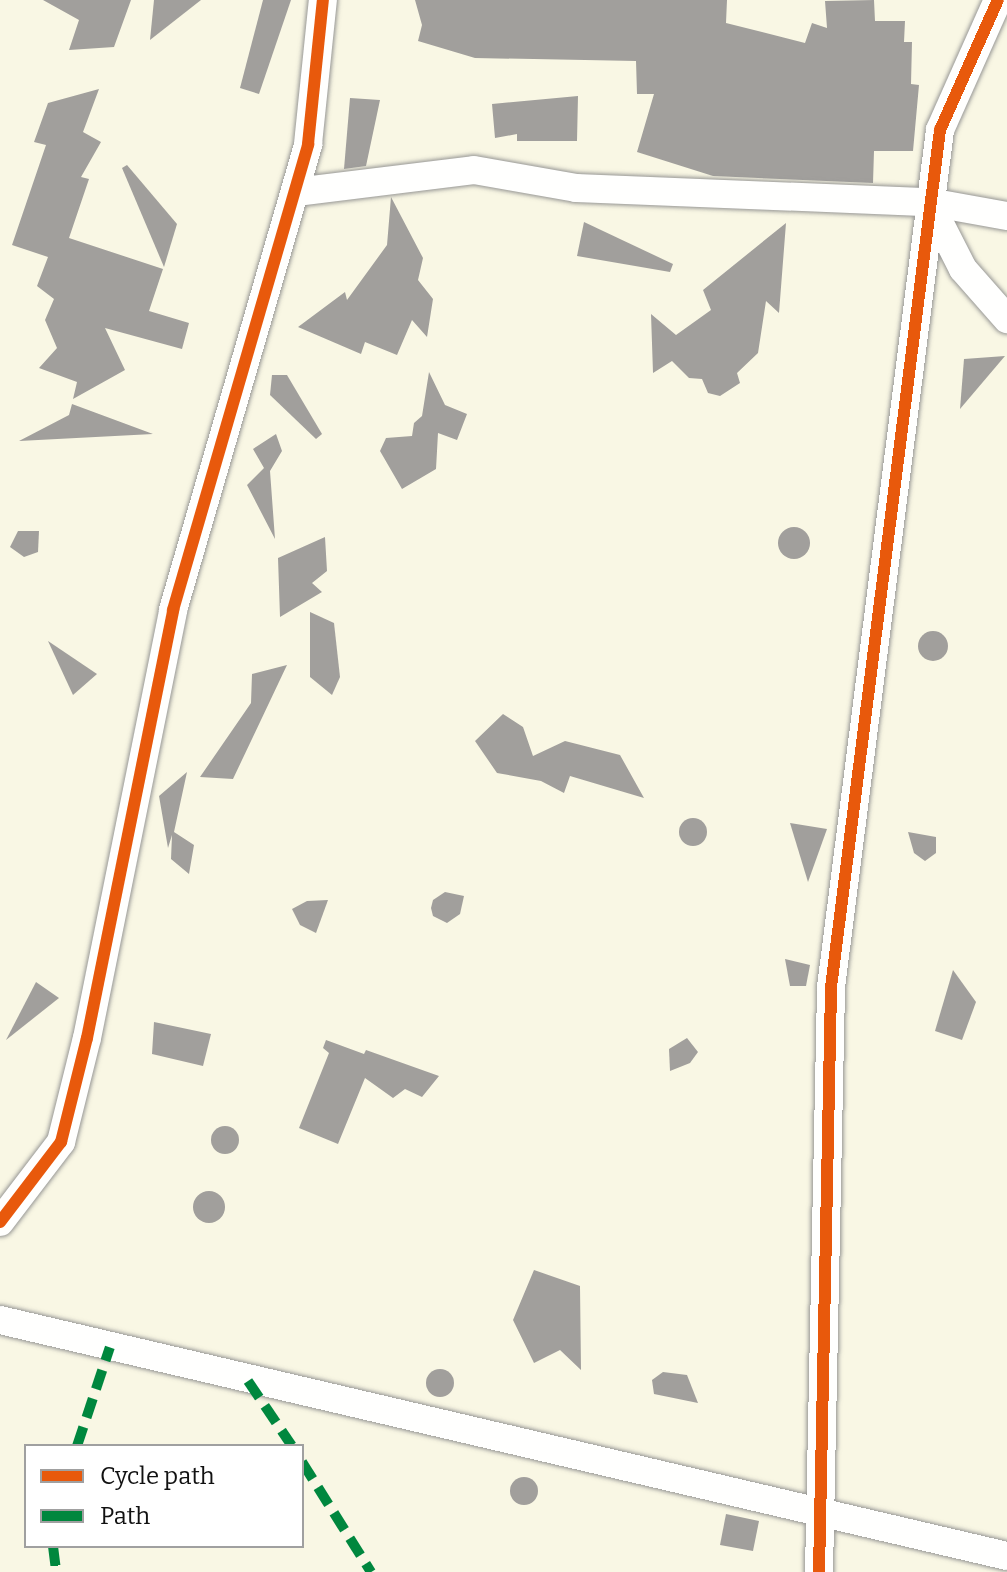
<!DOCTYPE html>
<html>
<head>
<meta charset="utf-8">
<style>
	body { margin:0 }
	#map { position:relative; width:1007px; height:1572px; overflow:hidden; background:#fdfcf7; font-family:Bitter,serif }
	div>[style] { position:absolute }
	[style*='--x'] { left:calc(var(--x)*1px); top:calc(var(--y)*1px); width:calc(var(--w)*1px); rotate:calc(var(--a)*1deg) }
	.farmland>* { inset:0; background:#f9f7e4 }
	.building>* { inset:0; background:#a19f9c }
	.round { border-radius:50% }
	.roads { filter:drop-shadow(0 0 2px #979795) drop-shadow(0 0 2px #979795) }
	.minor>* { height:28px; margin:-14px; padding:0 14px; transform-origin:14px; border-radius:14px; background:#fffffe }
	.quiet>* { height:10px; margin-top:-5px; transform-origin:0; background:repeating-linear-gradient(90deg,#00873e 0 20px,transparent 0 30px) }
	.cycleway>* { height:12px; margin:-6px; padding:0 6px; transform-origin:6px; border-radius:6px; background:#e8590c }
	span { translate:-50% -50%; white-space:nowrap; text-align:center; line-height:1.15; -webkit-text-stroke:8px #fff; paint-order:stroke }
	.legend { position:absolute; left:24px; top:1444px; width:280px; height:104px; box-sizing:border-box; background:#fff; border:2px solid #a0a0a0; margin:0; padding:10px 14px; list-style:none; font-size:24px; color:#111 }
	.legend li { display:flex; align-items:center; gap:16px; height:40px }
	.legend b { width:40px; border:2px solid #a0a0a0 }
</style>
</head>
<body>
<div id="map">
	<div class="farmland">
		<div style="clip-path:polygon(evenodd,0 0,1007px 0,1007px 1572px,0 1572px,0 0,26px 1446px,302px 1446px,302px 1546px,26px 1546px,26px 1446px)"></div>
	</div>
	<div class="building">
		<div style="clip-path:polygon(43px 0,131px 0,114px 47px,69px 50px,79px 20px)"></div>
		<div style="clip-path:polygon(154px 0,201px 0,150px 40px)"></div>
		<div style="clip-path:polygon(263px 0,291px 0,259px 94px,240px 88px)"></div>
		<div style="clip-path:polygon(415px 0,727px 0,726px 23px,805px 43px,812px 23px,827px 28px,825px 1px,874px 0,875px 21px,905px 21px,904px 42px,912px 42px,911px 84px,919px 85px,913px 151px,874px 151px,873px 183px,713px 176px,637px 152px,654px 94px,637px 94px,636px 61px,475px 58px,418px 41px,422px 25px)"></div>
		<div style="clip-path:polygon(99px 89px,83px 132px,101px 142px,81px 177px,89px 179px,69px 238px,163px 269px,149px 311px,189px 323px,182px 349px,105px 328px,125px 370px,73px 399px,77px 382px,39px 368px,57px 348px,45px 320px,54px 299px,37px 286px,48px 257px,12px 245px,46px 145px,34px 142px,48px 103px)"></div>
		<div style="clip-path:polygon(578px 96px,577px 141px,517px 141px,517px 134px,495px 138px,492px 104px)"></div>
		<div style="clip-path:polygon(350px 98px,380px 100px,366px 166px,344px 169px)"></div>
		<div style="clip-path:polygon(127px 165px,177px 224px,164px 267px,122px 168px)"></div>
		<div style="clip-path:polygon(391px 197px,423px 258px,418px 280px,433px 299px,427px 337px,412px 320px,397px 355px,365px 342px,361px 354px,298px 327px,345px 292px,347px 300px,387px 245px)"></div>
		<div style="clip-path:polygon(584px 222px,673px 264px,670px 272px,577px 256px)"></div>
		<div style="clip-path:polygon(786px 223px,779px 313px,766px 301px,758px 353px,737px 373px,740px 383px,720px 396px,708px 393px,702px 379px,689px 378px,672px 361px,653px 373px,651px 314px,676px 335px,711px 310px,703px 290px)"></div>
		<div style="clip-path:polygon(1005px 356px,960px 409px,964px 359px)"></div>
		<div style="clip-path:polygon(429px 372px,445px 405px,467px 414px,457px 440px,438px 433px,436px 469px,402px 489px,380px 451px,386px 438px,412px 436px,414px 423px,422px 416px)"></div>
		<div style="clip-path:polygon(272px 375px,287px 375px,322px 434px,316px 439px,270px 395px)"></div>
		<div style="clip-path:polygon(72px 404px,153px 434px,19px 441px,69px 415px)"></div>
		<div style="clip-path:polygon(276px 434px,282px 451px,270px 471px,275px 539px,247px 485px,264px 468px,253px 449px)"></div>
		<div class="round" style="left:778px;top:527px;width:32px;height:32px"></div>
		<div style="clip-path:polygon(18px 531px,39px 531px,38px 552px,24px 557px,10px 547px)"></div>
		<div style="clip-path:polygon(325px 537px,327px 571px,312px 583px,322px 592px,280px 617px,278px 558px)"></div>
		<div style="clip-path:polygon(310px 612px,334px 623px,340px 677px,332px 695px,310px 677px)"></div>
		<div class="round" style="left:918px;top:631px;width:30px;height:30px"></div>
		<div style="clip-path:polygon(48px 641px,97px 674px,73px 695px)"></div>
		<div style="clip-path:polygon(287px 665px,233px 779px,200px 777px,251px 703px,252px 674px)"></div>
		<div style="clip-path:polygon(503px 714px,523px 727px,533px 756px,565px 741px,620px 755px,644px 798px,570px 776px,564px 793px,541px 781px,497px 773px,475px 741px)"></div>
		<div style="clip-path:polygon(187px 772px,174px 832px,194px 845px,189px 874px,171px 859px,172px 835px,168px 848px,159px 796px)"></div>
		<div class="round" style="left:679px;top:818px;width:28px;height:28px"></div>
		<div style="clip-path:polygon(790px 823px,827px 829px,808px 882px)"></div>
		<div style="clip-path:polygon(908px 832px,936px 837px,936px 853px,925px 861px,914px 853px)"></div>
		<div style="clip-path:polygon(445px 892px,464px 896px,460px 914px,447px 923px,433px 916px,431px 908px,433px 900px)"></div>
		<div style="clip-path:polygon(328px 900px,316px 933px,300px 925px,292px 909px,307px 901px)"></div>
		<div style="clip-path:polygon(785px 959px,810px 965px,806px 986px,790px 986px)"></div>
		<div style="clip-path:polygon(953px 970px,976px 1002px,962px 1040px,935px 1031px)"></div>
		<div style="clip-path:polygon(36px 982px,59px 998px,6px 1040px)"></div>
		<div style="clip-path:polygon(154px 1022px,211px 1034px,203px 1066px,152px 1054px)"></div>
		<div style="clip-path:polygon(687px 1038px,698px 1052px,690px 1063px,670px 1071px,669px 1049px)"></div>
		<div style="clip-path:polygon(326px 1040px,364px 1054px,366px 1050px,439px 1076px,422px 1097px,405px 1089px,393px 1098px,365px 1078px,338px 1144px,299px 1128px,329px 1053px,323px 1048px)"></div>
		<div class="round" style="left:211px;top:1126px;width:28px;height:28px"></div>
		<div class="round" style="left:193px;top:1191px;width:32px;height:32px"></div>
		<div style="clip-path:polygon(534px 1270px,580px 1286px,581px 1370px,560px 1350px,534px 1363px,513px 1320px)"></div>
		<div class="round" style="left:426px;top:1369px;width:28px;height:28px"></div>
		<div style="clip-path:polygon(663px 1372px,687px 1375px,698px 1403px,654px 1394px,652px 1380px)"></div>
		<div class="round" style="left:510px;top:1477px;width:28px;height:28px"></div>
		<div style="clip-path:polygon(726px 1514px,759px 1521px,753px 1551px,720px 1545px)"></div>
	</div>
	<div class="roads">
		<div class="minor">
			<div style="--x:296;--y:192;--w:179;--a:-7"></div>
			<div style="--x:474;--y:170;--w:104;--a:10"></div>
			<div style="--x:576;--y:188;--w:353;--a:2.3"></div>
			<div style="--x:929;--y:202;--w:79;--a:10.2"></div>
			<div style="--x:929;--y:202;--w:75;--a:63.1"></div>
			<div style="--x:963;--y:269;--w:67;--a:48.7"></div>
			<div style="--x:0;--y:1222;--w:101;--a:-52.7"></div>
			<div style="--x:61;--y:1142;--w:107;--a:-76"></div>
			<div style="--x:87;--y:1038;--w:437;--a:-78.6"></div>
			<div style="--x:173;--y:610;--w:485;--a:-73.8"></div>
			<div style="--x:308;--y:144;--w:145;--a:-84.1"></div>
			<div style="--x:0;--y:1320;--w:1034;--a:13.19"></div>
			<div style="--x:819;--y:1572;--w:585;--a:-88.82"></div>
			<div style="--x:831;--y:987;--w:864;--a:-82.75"></div>
			<div style="--x:940;--y:130;--w:142;--a:-66"></div>
		</div>
	</div>
	<div class="quiet">
		<div style="--x:248;--y:1381;--w:78;--a:55.9"></div>
		<div style="--x:77;--y:1446;--w:104;--a:-71.6"></div>
		<div style="--x:302;--y:1462;--w:130;--a:57.9"></div>
		<div style="--x:53;--y:1546;--w:26;--a:83"></div>
	</div>
	<div class="cycleway">
		<div style="--x:0;--y:1222;--w:101;--a:-52.7"></div>
		<div style="--x:61;--y:1142;--w:107;--a:-76"></div>
		<div style="--x:87;--y:1038;--w:437;--a:-78.6"></div>
		<div style="--x:173;--y:610;--w:485;--a:-73.8"></div>
		<div style="--x:308;--y:144;--w:145;--a:-84.1"></div>
		<div style="--x:819;--y:1572;--w:585;--a:-88.82"></div>
		<div style="--x:831;--y:987;--w:864;--a:-82.75"></div>
		<div style="--x:940;--y:130;--w:142;--a:-66"></div>
	</div>
	<ul class="legend">
	<li><b style="height:10px;background:#e8590c"></b>Cycle path</li>
	<li><b style="height:10px;background:#00873e"></b>Path</li>
	</ul>
</div>
</body>
</html>
